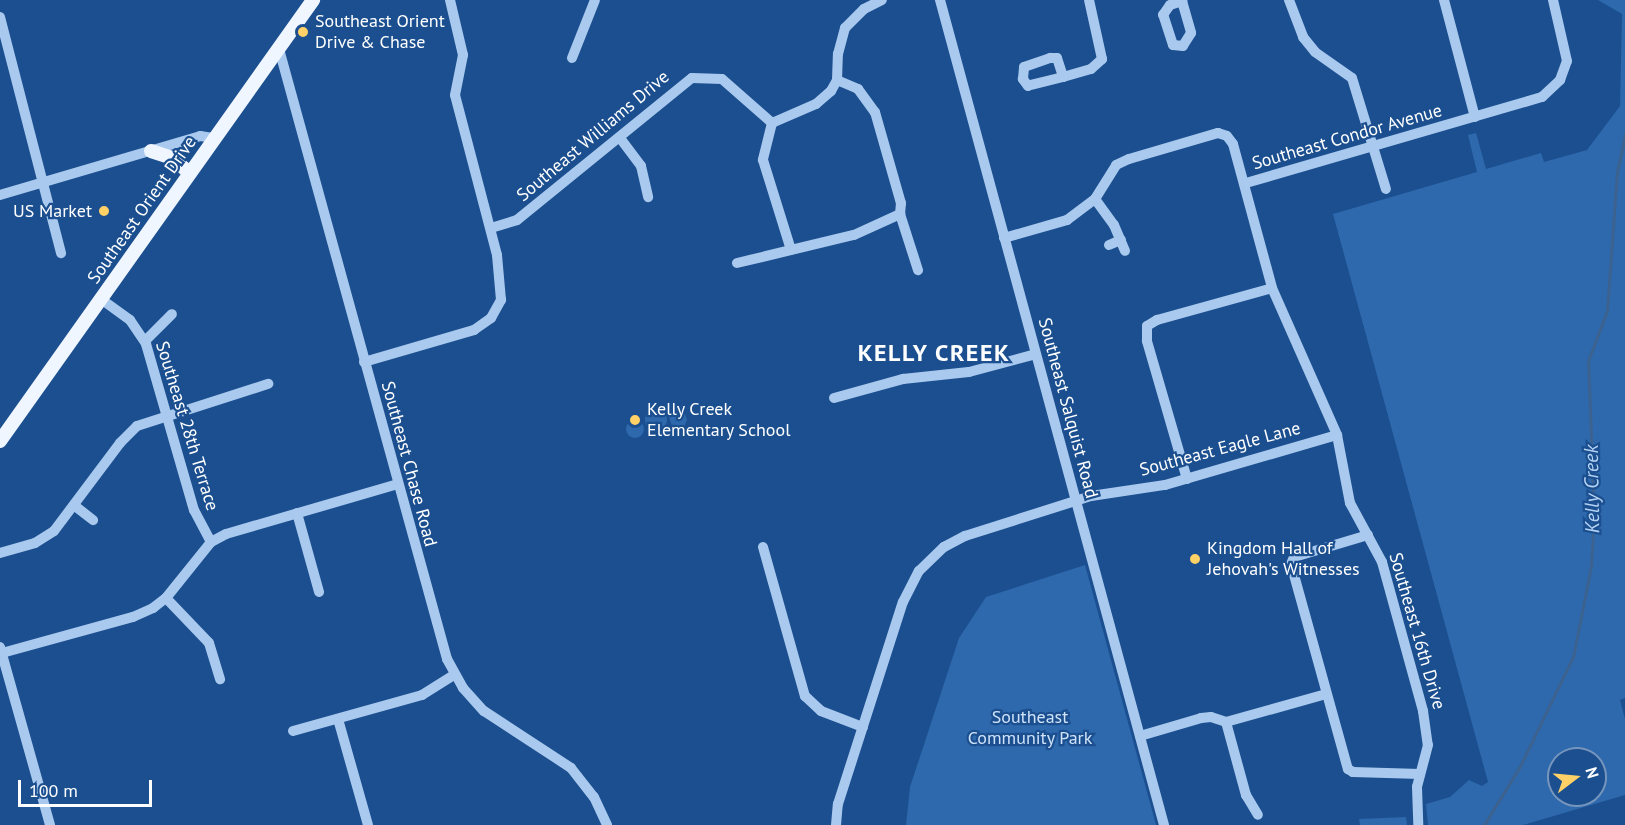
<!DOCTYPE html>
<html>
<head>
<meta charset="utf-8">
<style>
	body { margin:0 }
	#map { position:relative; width:1625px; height:825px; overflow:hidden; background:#1b4f8f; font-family:"PT Sans",sans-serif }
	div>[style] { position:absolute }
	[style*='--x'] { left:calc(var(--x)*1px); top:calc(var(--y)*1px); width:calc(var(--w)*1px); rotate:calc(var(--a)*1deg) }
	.green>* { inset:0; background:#2e69ad }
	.round { border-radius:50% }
	.stream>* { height:3px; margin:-1.5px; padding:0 1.5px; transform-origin:1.5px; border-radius:1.5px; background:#3c6290 }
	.minor>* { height:10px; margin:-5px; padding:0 5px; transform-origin:5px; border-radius:5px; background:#a9c9ee }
	.major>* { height:14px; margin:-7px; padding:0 7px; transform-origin:7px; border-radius:7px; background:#f0f6ff }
	.dots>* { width:16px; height:16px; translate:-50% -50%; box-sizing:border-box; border:3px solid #1b4f8f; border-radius:50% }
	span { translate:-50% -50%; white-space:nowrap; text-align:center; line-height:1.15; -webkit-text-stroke:4.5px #1b4f8f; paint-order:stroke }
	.poi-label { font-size:18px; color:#fff }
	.left { translate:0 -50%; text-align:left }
	.right { translate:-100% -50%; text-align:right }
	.street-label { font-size:18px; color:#fff }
	.park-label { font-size:18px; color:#cfe3fa }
	.water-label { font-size:20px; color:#b5d3f5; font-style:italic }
	.district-label { font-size:24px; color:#fff; font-weight:700; letter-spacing:1.5px }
	.north { position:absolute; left:1547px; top:747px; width:60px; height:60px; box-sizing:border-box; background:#1b4f8f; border:2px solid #7695bc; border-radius:50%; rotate:74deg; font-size:16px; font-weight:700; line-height:24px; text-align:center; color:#fff }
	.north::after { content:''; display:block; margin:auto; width:21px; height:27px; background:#ffd166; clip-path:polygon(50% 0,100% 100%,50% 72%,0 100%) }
	.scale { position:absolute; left:18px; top:780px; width:134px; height:27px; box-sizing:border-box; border:3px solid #fff; border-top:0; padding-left:8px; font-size:18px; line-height:21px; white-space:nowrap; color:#fff; -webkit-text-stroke:4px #1b4f8f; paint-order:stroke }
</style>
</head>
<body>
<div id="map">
	<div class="green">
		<div style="clip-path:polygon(evenodd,1598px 0,1625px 0,1625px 698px,1620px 700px,1625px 719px,1625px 795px,1523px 825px,1428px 825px,1426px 804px,1450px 797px,1469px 780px,1482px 786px,1488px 782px,1333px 214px,1477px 172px,1468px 135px,1476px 133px,1486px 169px,1541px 153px,1544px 162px,1587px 150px,1620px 106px,1622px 14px,1598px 0,1559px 759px,1595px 759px,1595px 795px,1559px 795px,1559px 759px)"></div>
		<div style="clip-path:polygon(682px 405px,687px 420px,682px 431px,674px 434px,667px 410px)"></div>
		<div class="round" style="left:645px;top:409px;width:22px;height:22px"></div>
		<div class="round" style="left:626px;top:420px;width:18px;height:18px"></div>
		<div style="clip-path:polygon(1085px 565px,1156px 825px,906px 825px,910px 787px,959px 638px,986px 597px)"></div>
		<div style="clip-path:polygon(1406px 817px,1407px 825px,1360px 825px,1359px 819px)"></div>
	</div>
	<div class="stream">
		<div style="--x:1484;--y:825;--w:69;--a:-58.6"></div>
		<div style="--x:1520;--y:766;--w:121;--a:-64.1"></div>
		<div style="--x:1573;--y:657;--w:93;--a:-78.8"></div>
		<div style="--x:1591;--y:566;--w:51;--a:-86.6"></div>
		<div style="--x:1594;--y:515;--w:154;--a:-92.2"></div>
		<div style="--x:1588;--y:361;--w:53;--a:-69.2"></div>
		<div style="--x:1607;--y:311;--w:139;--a:-85.9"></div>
		<div style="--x:1617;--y:172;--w:39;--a:-78"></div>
	</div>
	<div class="minor">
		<div style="--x:940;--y:0;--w:855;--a:74.81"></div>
		<div style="--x:1289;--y:0;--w:40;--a:69"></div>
		<div style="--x:1303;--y:37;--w:19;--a:51"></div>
		<div style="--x:1315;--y:52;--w:45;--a:35.1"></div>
		<div style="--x:1352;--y:78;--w:116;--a:73"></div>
		<div style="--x:1444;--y:0;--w:121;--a:75.2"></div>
		<div style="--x:1182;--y:1;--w:33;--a:74"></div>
		<div style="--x:1191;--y:33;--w:15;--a:122"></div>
		<div style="--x:1183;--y:46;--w:10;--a:-174"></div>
		<div style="--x:1173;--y:45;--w:32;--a:-108"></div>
		<div style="--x:1163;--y:15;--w:12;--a:-55"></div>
		<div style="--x:1170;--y:5;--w:13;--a:-18"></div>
		<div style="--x:0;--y:17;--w:244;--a:75.5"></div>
		<div style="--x:279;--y:49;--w:633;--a:74.6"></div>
		<div style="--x:447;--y:659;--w:33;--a:61"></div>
		<div style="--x:463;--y:688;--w:31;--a:48"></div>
		<div style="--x:484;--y:711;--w:104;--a:33.2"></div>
		<div style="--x:571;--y:768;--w:37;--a:52"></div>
		<div style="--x:594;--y:797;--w:31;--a:65"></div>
		<div style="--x:572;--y:58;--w:62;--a:-68.4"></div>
		<div style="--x:1050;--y:58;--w:7;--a:0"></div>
		<div style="--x:1057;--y:58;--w:20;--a:72"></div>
		<div style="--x:1063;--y:77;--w:36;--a:166"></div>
		<div style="--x:1028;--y:86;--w:9;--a:-126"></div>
		<div style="--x:1023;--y:79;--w:12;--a:-85"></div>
		<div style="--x:1024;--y:67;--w:28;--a:-19"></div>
		<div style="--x:1063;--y:77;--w:29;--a:-16"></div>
		<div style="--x:1091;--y:69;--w:15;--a:-42"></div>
		<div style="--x:1102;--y:59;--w:60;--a:-102.4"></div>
		<div style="--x:837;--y:80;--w:23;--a:23"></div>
		<div style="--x:858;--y:89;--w:29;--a:54"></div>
		<div style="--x:875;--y:112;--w:95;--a:74.1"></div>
		<div style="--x:901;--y:203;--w:11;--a:95"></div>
		<div style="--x:900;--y:214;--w:59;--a:72.2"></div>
		<div style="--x:772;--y:123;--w:48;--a:-23.4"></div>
		<div style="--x:816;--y:104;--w:20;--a:-41"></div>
		<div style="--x:831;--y:91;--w:13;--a:-61"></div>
		<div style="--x:837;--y:80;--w:26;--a:-88"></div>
		<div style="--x:838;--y:54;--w:27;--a:-75"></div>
		<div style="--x:845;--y:28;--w:27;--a:-45"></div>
		<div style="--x:864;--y:9;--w:20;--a:-27"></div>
		<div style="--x:772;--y:123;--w:38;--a:104"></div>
		<div style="--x:763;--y:160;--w:94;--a:72.7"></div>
		<div style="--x:620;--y:138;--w:35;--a:53"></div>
		<div style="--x:641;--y:166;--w:32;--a:77"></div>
		<div style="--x:1246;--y:183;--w:308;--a:-16.2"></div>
		<div style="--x:1542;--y:97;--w:25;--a:-43"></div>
		<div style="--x:1560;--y:80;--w:20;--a:-70"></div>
		<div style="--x:1567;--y:61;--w:63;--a:-102.9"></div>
		<div style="--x:0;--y:195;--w:209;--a:-16.4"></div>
		<div style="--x:200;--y:136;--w:15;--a:8"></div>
		<div style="--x:1095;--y:199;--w:32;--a:54"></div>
		<div style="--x:1114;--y:225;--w:28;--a:67"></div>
		<div style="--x:491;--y:228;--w:27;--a:-17"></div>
		<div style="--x:517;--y:220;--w:225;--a:-39.1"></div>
		<div style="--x:692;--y:78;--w:30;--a:2"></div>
		<div style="--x:722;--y:79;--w:67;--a:41.3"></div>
		<div style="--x:1004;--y:238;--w:66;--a:-15.9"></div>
		<div style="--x:1067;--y:220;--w:35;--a:-37"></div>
		<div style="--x:1095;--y:199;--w:40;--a:-58"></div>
		<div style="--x:1116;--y:165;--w:14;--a:-25"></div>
		<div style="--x:1129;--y:159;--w:93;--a:-16.3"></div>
		<div style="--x:1218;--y:133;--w:9;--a:18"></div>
		<div style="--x:1227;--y:136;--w:10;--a:53"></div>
		<div style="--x:1233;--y:144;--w:149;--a:74.8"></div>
		<div style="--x:1272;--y:288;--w:161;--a:66.1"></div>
		<div style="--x:1337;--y:435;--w:69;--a:79.2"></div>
		<div style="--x:1350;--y:503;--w:67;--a:61.5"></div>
		<div style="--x:1382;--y:562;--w:155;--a:74.6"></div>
		<div style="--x:1423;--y:711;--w:34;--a:82"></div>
		<div style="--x:1428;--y:745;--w:43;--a:104.7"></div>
		<div style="--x:1417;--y:787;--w:38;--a:88"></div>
		<div style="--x:1109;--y:245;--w:13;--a:-23"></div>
		<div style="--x:737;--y:263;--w:120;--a:-13.5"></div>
		<div style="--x:854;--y:235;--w:51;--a:-24.5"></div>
		<div style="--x:101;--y:299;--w:36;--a:36"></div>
		<div style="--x:130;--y:320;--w:29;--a:56"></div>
		<div style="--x:146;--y:344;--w:173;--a:73.9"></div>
		<div style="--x:194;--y:510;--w:36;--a:62"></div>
		<div style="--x:145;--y:341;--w:38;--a:-45"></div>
		<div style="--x:364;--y:362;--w:115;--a:-16.2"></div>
		<div style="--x:474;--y:330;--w:21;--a:-35"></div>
		<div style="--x:491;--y:318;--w:21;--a:-61"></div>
		<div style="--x:501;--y:300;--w:45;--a:-95.1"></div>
		<div style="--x:497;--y:255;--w:165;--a:-104.7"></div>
		<div style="--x:455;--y:95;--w:41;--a:-78.7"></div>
		<div style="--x:463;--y:55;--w:57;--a:-103.3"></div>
		<div style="--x:834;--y:398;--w:72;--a:-15.4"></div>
		<div style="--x:903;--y:379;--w:66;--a:-6.1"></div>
		<div style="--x:969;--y:372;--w:69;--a:-15"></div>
		<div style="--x:1187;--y:479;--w:144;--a:-106.2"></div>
		<div style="--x:1147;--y:341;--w:15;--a:-90"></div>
		<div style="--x:1147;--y:326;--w:12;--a:-31"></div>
		<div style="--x:1157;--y:320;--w:119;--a:-15.5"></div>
		<div style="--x:75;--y:506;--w:23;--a:38"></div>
		<div style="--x:297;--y:513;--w:82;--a:74.4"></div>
		<div style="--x:1368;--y:535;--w:77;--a:163.4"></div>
		<div style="--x:1294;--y:557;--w:8;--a:113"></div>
		<div style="--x:1291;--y:564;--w:213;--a:74.5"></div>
		<div style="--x:1348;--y:769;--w:6;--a:31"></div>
		<div style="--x:1353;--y:772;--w:67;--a:1.7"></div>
		<div style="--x:763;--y:547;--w:155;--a:74.3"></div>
		<div style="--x:805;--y:696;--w:22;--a:43"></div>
		<div style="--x:821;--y:711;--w:45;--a:20.9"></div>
		<div style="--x:0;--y:553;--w:36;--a:-16"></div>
		<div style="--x:35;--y:543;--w:22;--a:-32"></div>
		<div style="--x:54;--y:531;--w:110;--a:-53.1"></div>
		<div style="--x:120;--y:443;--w:24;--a:-45"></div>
		<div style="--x:137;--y:426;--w:138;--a:-17.8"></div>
		<div style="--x:166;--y:598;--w:62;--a:46.3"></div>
		<div style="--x:209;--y:643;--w:38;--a:73"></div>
		<div style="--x:0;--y:647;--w:185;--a:74.3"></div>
		<div style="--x:2;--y:653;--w:136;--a:-15.4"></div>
		<div style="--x:133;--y:617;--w:22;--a:-24"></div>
		<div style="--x:153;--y:608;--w:16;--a:-38"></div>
		<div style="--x:166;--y:598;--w:72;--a:-51.2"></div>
		<div style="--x:211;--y:542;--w:17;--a:-28"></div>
		<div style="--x:226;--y:534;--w:179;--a:-16.2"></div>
		<div style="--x:338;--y:719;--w:110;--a:74.2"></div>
		<div style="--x:1226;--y:722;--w:76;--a:74.7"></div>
		<div style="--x:1246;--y:795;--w:23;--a:59"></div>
		<div style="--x:293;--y:731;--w:134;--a:-15.6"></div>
		<div style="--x:422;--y:695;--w:38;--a:-32"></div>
		<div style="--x:1140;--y:736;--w:64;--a:-16.4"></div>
		<div style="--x:1201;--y:718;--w:10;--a:-6"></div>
		<div style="--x:1211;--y:717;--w:16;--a:18"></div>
		<div style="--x:1226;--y:722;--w:104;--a:-15.6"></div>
		<div style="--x:836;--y:825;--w:21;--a:-85"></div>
		<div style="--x:838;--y:804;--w:212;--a:-72.2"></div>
		<div style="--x:903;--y:602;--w:35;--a:-63"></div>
		<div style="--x:919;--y:571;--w:35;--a:-44"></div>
		<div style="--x:944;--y:547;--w:24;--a:-28"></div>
		<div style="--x:965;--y:536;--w:132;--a:-17.6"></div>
		<div style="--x:1091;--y:496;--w:75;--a:-8.5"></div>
		<div style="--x:1165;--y:485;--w:179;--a:-16.2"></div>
	</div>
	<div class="major">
		<div style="--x:151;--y:151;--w:22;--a:18"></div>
		<div style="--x:172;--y:158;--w:23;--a:40"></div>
		<div style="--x:0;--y:441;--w:541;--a:-54.63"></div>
	</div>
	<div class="dots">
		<div style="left:303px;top:32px;background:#ffd166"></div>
		<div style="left:104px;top:211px;background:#ffd166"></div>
		<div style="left:635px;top:420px;background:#ffd166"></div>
		<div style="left:1195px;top:559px;background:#ffd166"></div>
	</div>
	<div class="poi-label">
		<span class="left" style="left:315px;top:32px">Southeast Orient<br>Drive &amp; Chase</span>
		<span class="right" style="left:92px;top:211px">US Market</span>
		<span class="left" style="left:647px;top:420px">Kelly Creek<br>Elementary School</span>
		<span class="left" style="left:1207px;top:559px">Kingdom Hall of<br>Jehovah's Witnesses</span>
	</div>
	<div class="street-label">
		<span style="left:593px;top:136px;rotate:-40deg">Southeast Williams Drive</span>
		<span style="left:1347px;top:137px;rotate:-16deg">Southeast Condor Avenue</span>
		<span style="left:142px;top:210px;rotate:-55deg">Southeast Orient Drive</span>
		<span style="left:1068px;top:408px;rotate:75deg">Southeast Salquist Road</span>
		<span style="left:187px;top:426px;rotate:73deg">Southeast 28th Terrace</span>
		<span style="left:1220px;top:449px;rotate:-15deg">Southeast Eagle Lane</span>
		<span style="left:409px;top:464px;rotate:75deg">Southeast Chase Road</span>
		<span style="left:1417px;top:631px;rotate:74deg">Southeast 16th Drive</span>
	</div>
	<div class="park-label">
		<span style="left:1030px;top:728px">Southeast<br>Community Park</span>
	</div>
	<div class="water-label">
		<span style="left:1592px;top:489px;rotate:-91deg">Kelly Creek</span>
	</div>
	<div class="district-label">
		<span style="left:934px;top:353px">KELLY CREEK</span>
	</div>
	<div class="north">N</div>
	<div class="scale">100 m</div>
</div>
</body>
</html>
